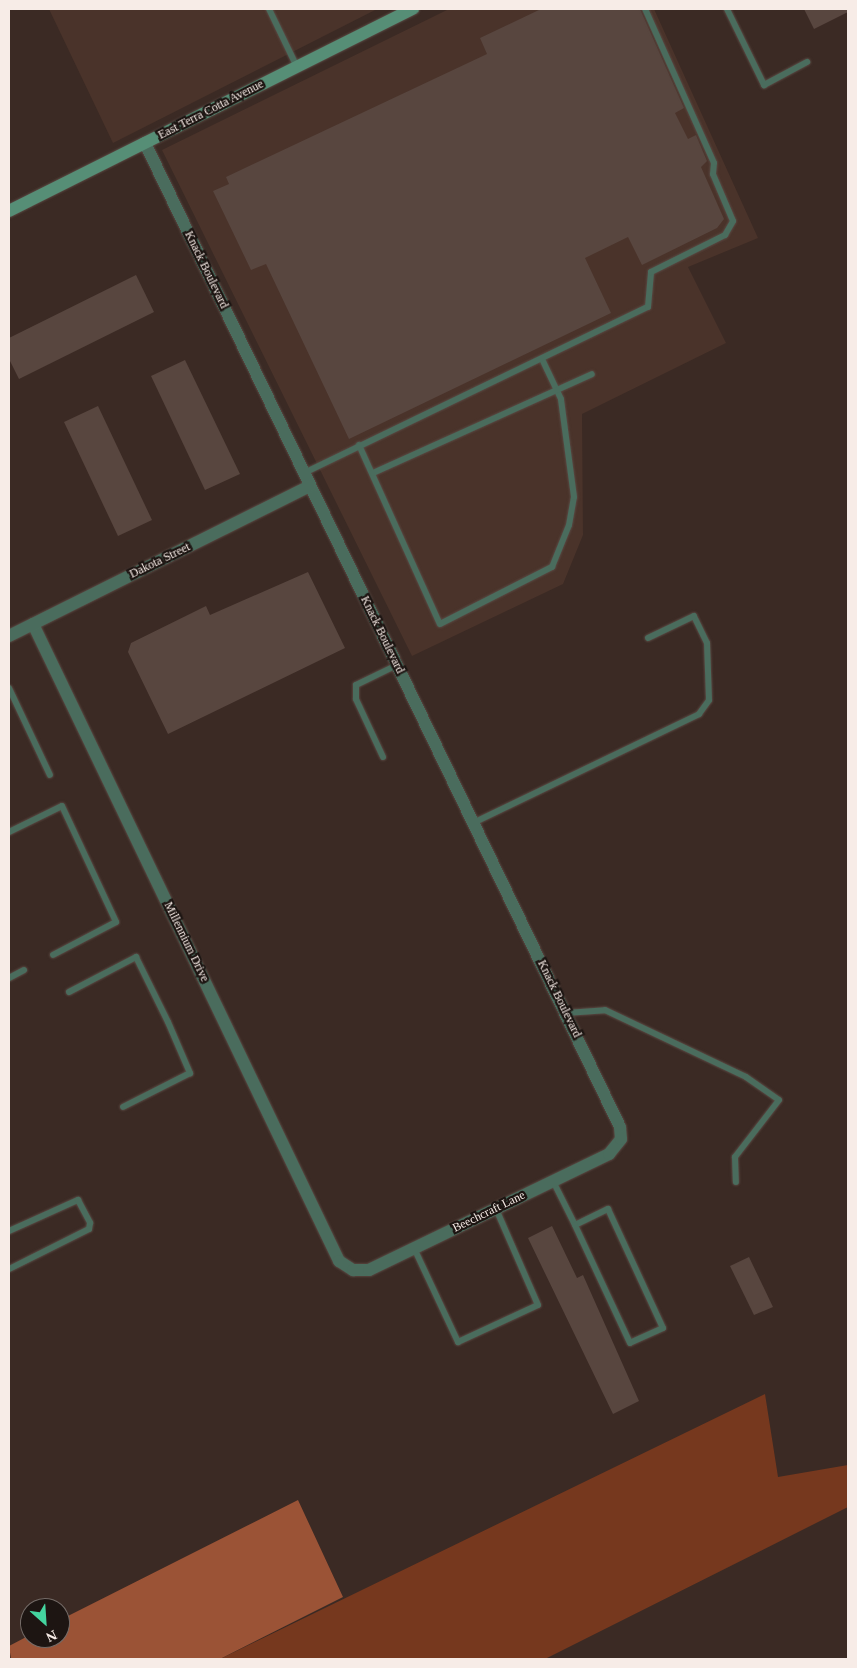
<!DOCTYPE html>
<html>
<head>
<meta charset="utf-8">
<style>
	body { margin:0 }
	#map { position:relative; width:857px; height:1668px; overflow:hidden; background:#3b2a24; font-family:Georgia,serif }
	div>[style] { position:absolute }
	[style*='--x'] { left:calc(var(--x)*1px); top:calc(var(--y)*1px); width:calc(var(--w)*1px); rotate:calc(var(--a)*1deg) }
	.built>* { inset:0; background:#4a332a }
	.green>* { inset:0; background:#76381e }
	.forest>* { inset:0; background:#9b5336 }
	.building>* { inset:0; background:#58463f }
	.roads { filter:drop-shadow(0 0 1px #594943) drop-shadow(0 0 1px #594943) }
	.lane>* { height:6px; margin:-3px; padding:0 3px; transform-origin:3px; border-radius:3px; background:#4a6c5d }
	.street>* { height:12px; margin:-6px; padding:0 6px; transform-origin:6px; border-radius:6px; background:#4a6c5d }
	.secondary>* { height:12px; margin:-6px; padding:0 6px; transform-origin:6px; border-radius:6px; background:#568e76 }
	span { translate:-50% -50%; white-space:nowrap; text-align:center; line-height:1.15; -webkit-text-stroke:4.5px #1d1512; paint-order:stroke }
	.street-label { font-size:12px; color:#f7ece7 }
	.frame { position:absolute; inset:0; border:10px solid #f7ece7; pointer-events:none }
	.north { position:absolute; left:20px; top:1598px; width:50px; height:50px; box-sizing:border-box; background:#1d1512; border:1px solid #746b67; border-radius:50%; rotate:154deg; font-size:14px; font-weight:700; line-height:20px; text-align:center; color:#f7ece7 }
	.north::after { content:''; display:block; margin:auto; width:18px; height:22px; background:#44d49f; clip-path:polygon(50% 0,100% 100%,50% 72%,0 100%) }
</style>
</head>
<body>
<div id="map">
	<div class="built">
		<div style="clip-path:polygon(49px 9px,377px 9px,113px 143px)"></div>
		<div style="clip-path:polygon(449px 9px,654px 9px,758px 238px,688px 267px,726px 343px,582px 414px,583px 535px,563px 584px,412px 656px,162px 150px)"></div>
	</div>
	<div class="green">
		<div style="clip-path:polygon(765px 1394px,778px 1477px,848px 1465px,848px 1507px,545px 1659px,220px 1659px)"></div>
	</div>
	<div class="forest">
		<div style="clip-path:polygon(298px 1500px,343px 1597px,220px 1659px,11px 1659px,9px 1646px,30px 1635px,60px 1638px,60px 1620px)"></div>
	</div>
	<div class="building">
		<div style="clip-path:polygon(541px 9px,640px 9px,684px 108px,675px 113px,688px 139px,696px 135px,707px 161px,701px 167px,724px 219px,717px 228px,642px 265px,628px 237px,585px 258px,611px 313px,349px 439px,266px 264px,251px 270px,213px 191px,229px 184px,226px 177px,487px 54px,480px 38px)"></div>
		<div style="clip-path:polygon(804px 9px,848px 9px,848px 12px,814px 29px)"></div>
		<div style="clip-path:polygon(136px 275px,154px 312px,19px 379px,9px 359px,9px 338px)"></div>
		<div style="clip-path:polygon(185px 360px,240px 474px,205px 490px,151px 376px)"></div>
		<div style="clip-path:polygon(98px 406px,152px 520px,118px 536px,64px 422px)"></div>
		<div style="clip-path:polygon(308px 572px,345px 648px,168px 734px,128px 652px,131px 643px,206px 606px,210px 615px)"></div>
		<div style="clip-path:polygon(552px 1226px,577px 1278px,583px 1275px,639px 1401px,613px 1414px,528px 1238px)"></div>
		<div style="clip-path:polygon(749px 1257px,773px 1307px,754px 1315px,730px 1266px)"></div>
	</div>
	<div class="roads">
		<div class="lane">
			<div style="--x:269;--y:9;--w:64;--a:64.2"></div>
			<div style="--x:727;--y:9;--w:85;--a:64"></div>
			<div style="--x:764;--y:85;--w:49;--a:-28.1"></div>
			<div style="--x:359;--y:445;--w:196;--a:65.7"></div>
			<div style="--x:440;--y:624;--w:126;--a:-27"></div>
			<div style="--x:552;--y:567;--w:45;--a:-68"></div>
			<div style="--x:569;--y:525;--w:28;--a:-80"></div>
			<div style="--x:574;--y:497;--w:99;--a:-97.6"></div>
			<div style="--x:561;--y:399;--w:44;--a:-115.4"></div>
			<div style="--x:304;--y:473;--w:382;--a:-25.8"></div>
			<div style="--x:648;--y:307;--w:35;--a:-85"></div>
			<div style="--x:651;--y:272;--w:83;--a:-26.6"></div>
			<div style="--x:725;--y:235;--w:16;--a:-60"></div>
			<div style="--x:733;--y:221;--w:51;--a:-113.1"></div>
			<div style="--x:713;--y:174;--w:11;--a:-85"></div>
			<div style="--x:714;--y:163;--w:169;--a:-114.1"></div>
			<div style="--x:373;--y:473;--w:240;--a:-24.3"></div>
			<div style="--x:9;--y:688;--w:96;--a:64.8"></div>
			<div style="--x:383;--y:757;--w:64;--a:-115"></div>
			<div style="--x:356;--y:699;--w:14;--a:-90"></div>
			<div style="--x:356;--y:685;--w:46;--a:-26"></div>
			<div style="--x:473;--y:823;--w:251;--a:-25.7"></div>
			<div style="--x:699;--y:714;--w:17;--a:-54"></div>
			<div style="--x:709;--y:700;--w:57;--a:-92"></div>
			<div style="--x:707;--y:643;--w:30;--a:-116"></div>
			<div style="--x:694;--y:616;--w:51;--a:154.4"></div>
			<div style="--x:9;--y:832;--w:59;--a:-26.1"></div>
			<div style="--x:62;--y:806;--w:128;--a:65"></div>
			<div style="--x:116;--y:922;--w:71;--a:152.4"></div>
			<div style="--x:9;--y:978;--w:17;--a:-28"></div>
			<div style="--x:69;--y:992;--w:76;--a:-27.6"></div>
			<div style="--x:136;--y:957;--w:72;--a:63.8"></div>
			<div style="--x:168;--y:1022;--w:56;--a:66.7"></div>
			<div style="--x:190;--y:1073;--w:75;--a:153.1"></div>
			<div style="--x:566;--y:1013;--w:39;--a:-4"></div>
			<div style="--x:605;--y:1010;--w:156;--a:25.4"></div>
			<div style="--x:746;--y:1077;--w:40;--a:34.9"></div>
			<div style="--x:779;--y:1100;--w:72;--a:127.7"></div>
			<div style="--x:735;--y:1157;--w:25;--a:88"></div>
			<div style="--x:553;--y:1181;--w:49;--a:63.4"></div>
			<div style="--x:575;--y:1225;--w:37;--a:-26"></div>
			<div style="--x:608;--y:1209;--w:131;--a:65.2"></div>
			<div style="--x:663;--y:1328;--w:36;--a:156"></div>
			<div style="--x:630;--y:1343;--w:130;--a:-115"></div>
			<div style="--x:9;--y:1231;--w:76;--a:-24.2"></div>
			<div style="--x:78;--y:1200;--w:26;--a:62"></div>
			<div style="--x:90;--y:1223;--w:6;--a:99"></div>
			<div style="--x:89;--y:1229;--w:89;--a:153.4"></div>
			<div style="--x:414;--y:1248;--w:104;--a:64.9"></div>
			<div style="--x:458;--y:1342;--w:88;--a:-24.8"></div>
			<div style="--x:538;--y:1305;--w:105;--a:-113.6"></div>
		</div>
		<div class="street">
			<div style="--x:33;--y:624;--w:707;--a:64.34"></div>
			<div style="--x:339;--y:1261;--w:17;--a:33"></div>
			<div style="--x:353;--y:1270;--w:16;--a:0"></div>
			<div style="--x:369;--y:1270;--w:267;--a:-25.8"></div>
			<div style="--x:609;--y:1154;--w:19;--a:-51"></div>
			<div style="--x:621;--y:1139;--w:12;--a:-95"></div>
			<div style="--x:620;--y:1127;--w:1093;--a:-115.77"></div>
			<div style="--x:9;--y:636;--w:336;--a:-26.5"></div>
		</div>
		<div class="secondary">
			<div style="--x:9;--y:211;--w:452;--a:-26.6"></div>
		</div>
	</div>
	<div class="street-label">
		<span style="left:211px;top:110px;rotate:-27deg">East Terra Cotta Avenue</span>
		<span style="left:206px;top:270px;rotate:64deg">Knack Boulevard</span>
		<span style="left:160px;top:561px;rotate:-26deg">Dakota Street</span>
		<span style="left:382px;top:635px;rotate:64deg">Knack Boulevard</span>
		<span style="left:186px;top:942px;rotate:64deg">Millennium Drive</span>
		<span style="left:559px;top:999px;rotate:64deg">Knack Boulevard</span>
		<span style="left:489px;top:1212px;rotate:-26deg">Beechcraft Lane</span>
	</div>
	<div class="frame"></div>
	<div class="north">N</div>
</div>
</body>
</html>
